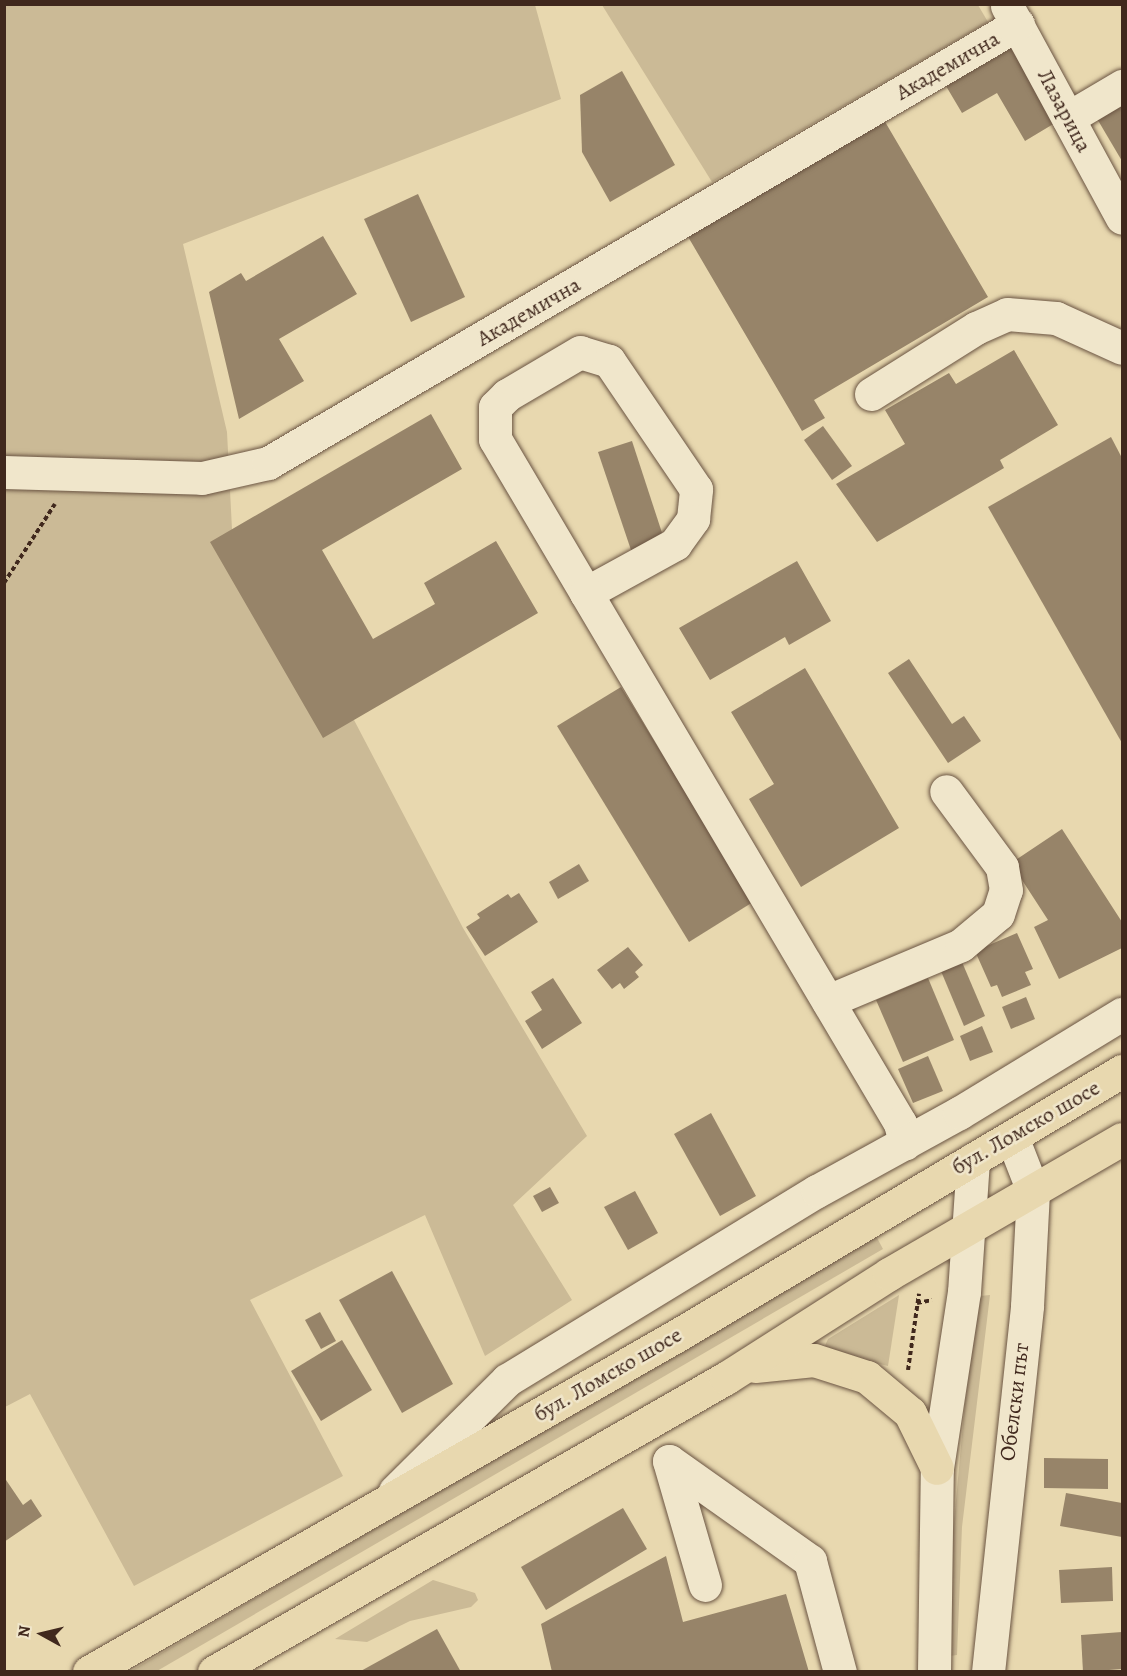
<!DOCTYPE html>
<html>
<head>
<meta charset="utf-8">
<style>
	body { margin:0 }
	#map { position:relative; width:1127px; height:1676px; overflow:hidden; background:#e8d8af; font-family:Alegreya,serif }
	div>[style] { position:absolute }
	[style*='--x'] { left:calc(var(--x)*1px); top:calc(var(--y)*1px); width:calc(var(--w)*1px); rotate:calc(var(--a)*1deg) }
	.green>* { inset:0; background:#cbba96 }
	.building>* { inset:0; background:#978469 }
	.path>* { height:4px; margin-top:-2px; transform-origin:0; background:repeating-linear-gradient(90deg,#40281d 0 4.5px,transparent 0 7.5px) }
	.roads { filter:drop-shadow(0 0 2px #6a5442) drop-shadow(0 0 2px #6a5442) }
	.minor>* { height:33px; margin:-16.5px; padding:0 16.5px; transform-origin:16.5px; border-radius:16.5px; background:#f0e6cb }
	.major>* { height:33px; margin:-16.5px; padding:0 16.5px; transform-origin:16.5px; border-radius:16.5px; background:#e8d8af }
	span { translate:-50% -50%; white-space:nowrap; text-align:center; line-height:1.15; -webkit-text-stroke:5px #f0e6cb; paint-order:stroke }
	.street-label { font-size:22px; color:#40281d }
	.frame { position:absolute; inset:0; border:6px solid #40281d; pointer-events:none }
	.north { position:absolute; left:12px; top:1604px; width:60px; height:60px; -webkit-text-stroke:4px #f0e6cb; paint-order:stroke; rotate:278deg; font-size:16px; font-weight:700; line-height:24px; text-align:center; color:#40281d }
	.north::after { content:''; display:block; margin:auto; width:21px; height:27px; background:#40281d; clip-path:polygon(50% 0,100% 100%,50% 72%,0 100%) }
</style>
</head>
<body>
<div id="map">
	<div class="green">
		<div style="clip-path:polygon(5px 5px,535px 5px,561px 99px,183px 244px,227px 432px,232px 529px,354px 720px,463px 928px,587px 1136px,513px 1205px,572px 1300px,485px 1356px,425px 1215px,250px 1300px,343px 1476px,134px 1586px,30px 1394px,5px 1407px)"></div>
		<div style="clip-path:polygon(978px 5px,988px 22px,712px 182px,602px 5px)"></div>
		<div style="clip-path:polygon(876px 1236px,883px 1249px,157px 1671px,129px 1672px)"></div>
		<div style="clip-path:polygon(899px 1295px,888px 1366px,823px 1350px,828px 1339px)"></div>
		<div style="clip-path:polygon(990px 1295px,962px 1527px,957px 1655px,950px 1656px,948px 1588px,965px 1402px,980px 1296px)"></div>
		<div style="clip-path:polygon(433px 1580px,475px 1593px,478px 1600px,471px 1607px,410px 1621px,367px 1642px,335px 1639px)"></div>
	</div>
	<div class="building">
		<div style="clip-path:polygon(1011px 48px,1055px 123px,1025px 141px,997px 93px,962px 113px,946px 86px)"></div>
		<div style="clip-path:polygon(622px 71px,675px 165px,610px 202px,582px 152px,580px 95px)"></div>
		<div style="clip-path:polygon(1122px 101px,1122px 161px,1096px 117px)"></div>
		<div style="clip-path:polygon(884px 120px,988px 297px,814px 400px,825px 418px,802px 431px,687px 235px)"></div>
		<div style="clip-path:polygon(418px 194px,465px 297px,411px 322px,364px 219px)"></div>
		<div style="clip-path:polygon(323px 236px,357px 294px,279px 339px,304px 381px,239px 419px,209px 292px,241px 273px,246px 281px)"></div>
		<div style="clip-path:polygon(1014px 350px,1058px 425px,1000px 460px,1004px 468px,877px 542px,836px 484px,905px 444px,885px 410px,949px 373px,956px 384px)"></div>
		<div style="clip-path:polygon(431px 414px,462px 469px,322px 550px,373px 639px,435px 604px,424px 583px,496px 541px,538px 613px,323px 738px,210px 542px)"></div>
		<div style="clip-path:polygon(823px 426px,852px 466px,832px 480px,804px 440px)"></div>
		<div style="clip-path:polygon(1111px 437px,1122px 458px,1122px 743px,988px 507px)"></div>
		<div style="clip-path:polygon(632px 441px,665px 542px,632px 553px,598px 452px)"></div>
		<div style="clip-path:polygon(797px 561px,831px 621px,789px 645px,785px 637px,710px 680px,679px 628px)"></div>
		<div style="clip-path:polygon(909px 659px,952px 724px,964px 716px,981px 741px,948px 763px,888px 673px)"></div>
		<div style="clip-path:polygon(805px 668px,899px 828px,801px 887px,749px 799px,774px 784px,731px 712px)"></div>
		<div style="clip-path:polygon(621px 687px,753px 902px,689px 942px,557px 726px)"></div>
		<div style="clip-path:polygon(1062px 829px,1122px 922px,1122px 948px,1059px 979px,1034px 927px,1048px 920px,1011px 863px)"></div>
		<div style="clip-path:polygon(579px 864px,589px 881px,558px 899px,549px 882px)"></div>
		<div style="clip-path:polygon(519px 893px,538px 922px,485px 956px,466px 927px,480px 918px,477px 914px,508px 894px,511px 898px)"></div>
		<div style="clip-path:polygon(1017px 933px,1033px 969px,1025px 972px,1031px 985px,1002px 997px,997px 985px,991px 987px,975px 951px)"></div>
		<div style="clip-path:polygon(628px 947px,643px 965px,635px 972px,639px 977px,624px 989px,620px 983px,612px 989px,597px 970px)"></div>
		<div style="clip-path:polygon(959px 955px,985px 1016px,964px 1026px,938px 964px)"></div>
		<div style="clip-path:polygon(553px 978px,582px 1023px,542px 1049px,525px 1021px,542px 1010px,531px 992px)"></div>
		<div style="clip-path:polygon(928px 978px,954px 1040px,903px 1062px,876px 1000px)"></div>
		<div style="clip-path:polygon(1026px 997px,1035px 1019px,1011px 1029px,1002px 1007px)"></div>
		<div style="clip-path:polygon(982px 1026px,993px 1052px,970px 1061px,960px 1036px)"></div>
		<div style="clip-path:polygon(928px 1056px,943px 1091px,913px 1103px,898px 1069px)"></div>
		<div style="clip-path:polygon(711px 1113px,756px 1196px,720px 1216px,674px 1134px)"></div>
		<div style="clip-path:polygon(550px 1187px,559px 1203px,542px 1212px,533px 1196px)"></div>
		<div style="clip-path:polygon(635px 1191px,658px 1233px,628px 1250px,604px 1207px)"></div>
		<div style="clip-path:polygon(392px 1271px,453px 1384px,402px 1413px,339px 1300px)"></div>
		<div style="clip-path:polygon(320px 1312px,336px 1341px,321px 1349px,305px 1320px)"></div>
		<div style="clip-path:polygon(342px 1340px,372px 1390px,321px 1421px,291px 1371px)"></div>
		<div style="clip-path:polygon(1044px 1458px,1108px 1459px,1108px 1489px,1044px 1488px)"></div>
		<div style="clip-path:polygon(4px 1477px,23px 1505px,31px 1499px,42px 1516px,4px 1542px)"></div>
		<div style="clip-path:polygon(1066px 1493px,1122px 1503px,1122px 1537px,1060px 1526px)"></div>
		<div style="clip-path:polygon(623px 1508px,647px 1549px,546px 1610px,521px 1567px)"></div>
		<div style="clip-path:polygon(666px 1556px,683px 1622px,786px 1594px,809px 1672px,552px 1672px,541px 1624px)"></div>
		<div style="clip-path:polygon(1112px 1567px,1113px 1601px,1061px 1603px,1059px 1570px)"></div>
		<div style="clip-path:polygon(437px 1629px,461px 1672px,359px 1672px)"></div>
		<div style="clip-path:polygon(1122px 1632px,1122px 1669px,1083px 1672px,1081px 1635px)"></div>
	</div>
	<div class="path">
		<div style="--x:4;--y:583;--w:94;--a:-57.2"></div>
		<div style="--x:917;--y:1303;--w:15;--a:-11"></div>
		<div style="--x:908;--y:1370;--w:77;--a:-81.8"></div>
	</div>
	<div class="roads">
		<div class="minor">
			<div style="--x:1007;--y:6;--w:241;--a:61.5"></div>
			<div style="--x:1068;--y:118;--w:63;--a:-30.7"></div>
			<div style="--x:871;--y:394;--w:124;--a:-32.2"></div>
			<div style="--x:976;--y:328;--w:34;--a:-24"></div>
			<div style="--x:1007;--y:314;--w:49;--a:4.7"></div>
			<div style="--x:1056;--y:318;--w:72;--a:24.4"></div>
			<div style="--x:4;--y:472;--w:198;--a:1.7"></div>
			<div style="--x:202;--y:478;--w:68;--a:-12.8"></div>
			<div style="--x:268;--y:463;--w:869;--a:-30.34"></div>
			<div style="--x:586;--y:593;--w:102;--a:-28.8"></div>
			<div style="--x:675;--y:544;--w:31;--a:-54"></div>
			<div style="--x:693;--y:519;--w:30;--a:-84"></div>
			<div style="--x:696;--y:489;--w:155;--a:-124.2"></div>
			<div style="--x:609;--y:361;--w:30;--a:-163"></div>
			<div style="--x:580;--y:352;--w:85;--a:149.5"></div>
			<div style="--x:507;--y:395;--w:17;--a:135"></div>
			<div style="--x:495;--y:407;--w:32;--a:90"></div>
			<div style="--x:495;--y:439;--w:179;--a:59.4"></div>
			<div style="--x:586;--y:593;--w:616;--a:59.36"></div>
			<div style="--x:900;--y:1123;--w:21;--a:76"></div>
			<div style="--x:828;--y:1001;--w:144;--a:-22.8"></div>
			<div style="--x:961;--y:945;--w:48;--a:-40"></div>
			<div style="--x:998;--y:914;--w:25;--a:-72"></div>
			<div style="--x:1006;--y:890;--w:23;--a:-100"></div>
			<div style="--x:1002;--y:867;--w:94;--a:-126.4"></div>
			<div style="--x:669;--y:1461;--w:173;--a:35.3"></div>
			<div style="--x:810;--y:1561;--w:115;--a:74.9"></div>
			<div style="--x:669;--y:1461;--w:129;--a:73.8"></div>
			<div style="--x:395;--y:1491;--w:158;--a:-44.7"></div>
			<div style="--x:507;--y:1380;--w:363;--a:-31.4"></div>
			<div style="--x:817;--y:1191;--w:162;--a:-28.8"></div>
			<div style="--x:959;--y:1113;--w:191;--a:-31.3"></div>
			<div style="--x:934;--y:1672;--w:204;--a:-89.2"></div>
			<div style="--x:937;--y:1468;--w:178;--a:-81.3"></div>
			<div style="--x:964;--y:1292;--w:133;--a:-86.1"></div>
			<div style="--x:988;--y:1672;--w:368;--a:-83.9"></div>
			<div style="--x:1027;--y:1306;--w:115;--a:-87"></div>
			<div style="--x:1033;--y:1191;--w:58;--a:-111.3"></div>
		</div>
		<div class="major">
			<div style="--x:755;--y:1366;--w:59;--a:-5.8"></div>
			<div style="--x:814;--y:1360;--w:56;--a:17.8"></div>
			<div style="--x:867;--y:1377;--w:56;--a:39.9"></div>
			<div style="--x:910;--y:1413;--w:61;--a:63.9"></div>
			<div style="--x:89;--y:1672;--w:676;--a:-29.79"></div>
			<div style="--x:676;--y:1336;--w:519;--a:-30.72"></div>
			<div style="--x:214;--y:1672;--w:590;--a:-29.87"></div>
			<div style="--x:726;--y:1378;--w:193;--a:-32.5"></div>
			<div style="--x:889;--y:1274;--w:269;--a:-30.1"></div>
		</div>
	</div>
	<div class="street-label">
		<span style="left:948px;top:66px;rotate:-30deg">Академична</span>
		<span style="left:1064px;top:111px;rotate:62deg">Лазарица</span>
		<span style="left:529px;top:312px;rotate:-30deg">Академична</span>
		<span style="left:1026px;top:1128px;rotate:-30deg">бул. Ломско шосе</span>
		<span style="left:608px;top:1375px;rotate:-30deg">бул. Ломско шосе</span>
		<span style="left:1015px;top:1402px;rotate:-83deg">Обелски път</span>
	</div>
	<div class="frame"></div>
	<div class="north">N</div>
</div>
</body>
</html>
